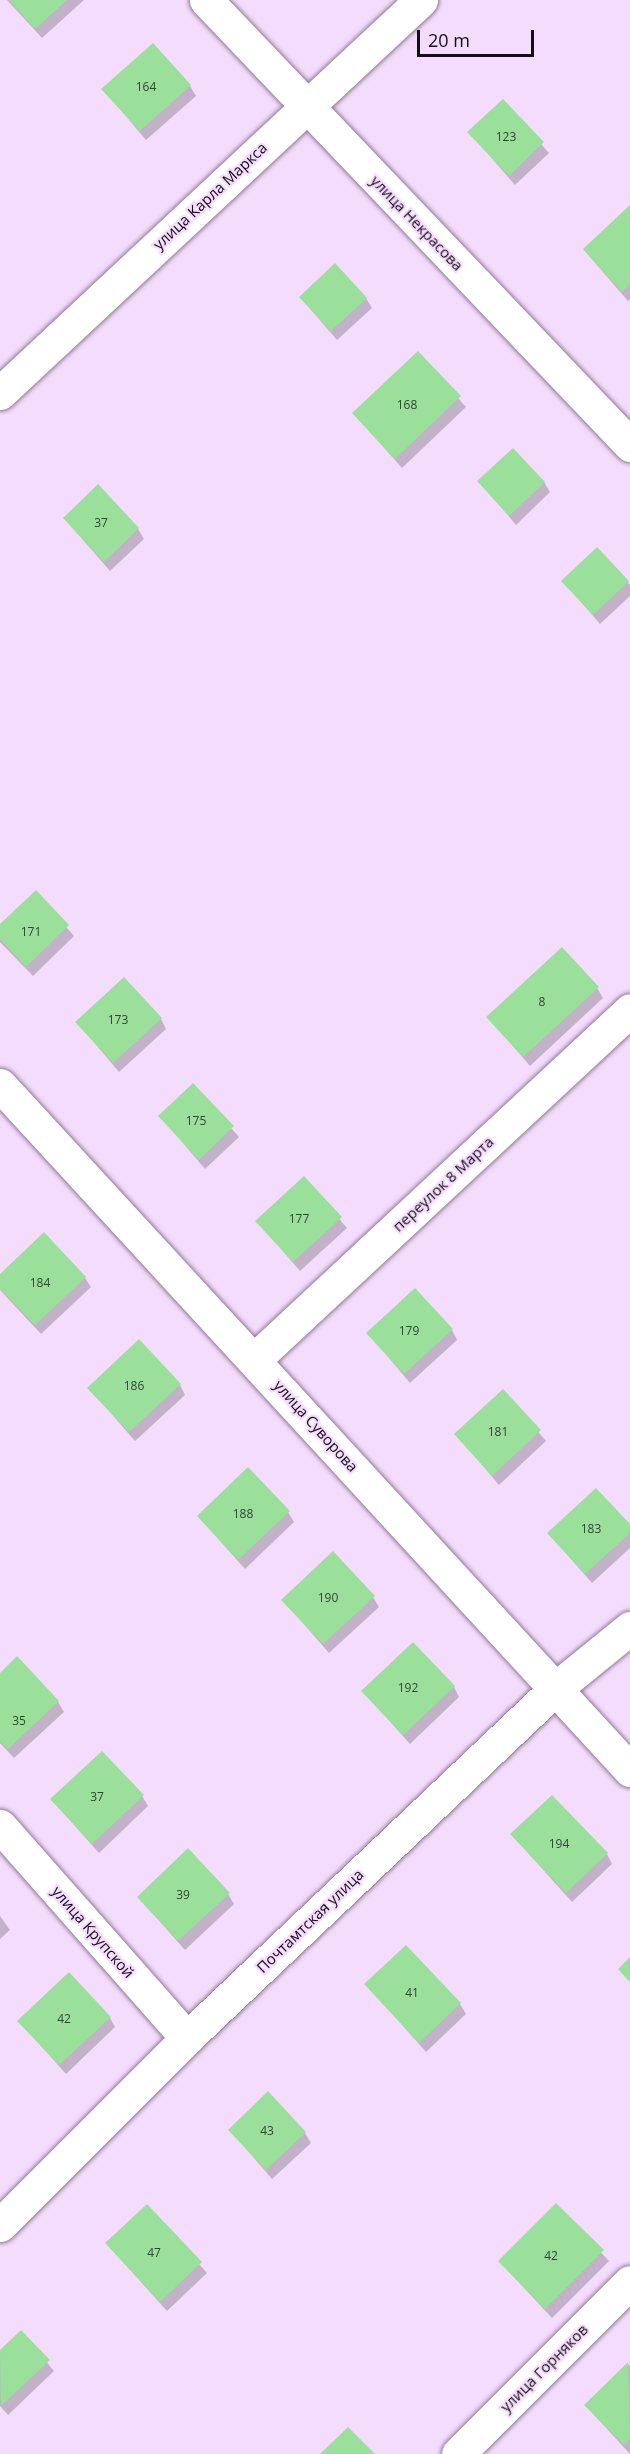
<!DOCTYPE html>
<html>
<head>
<meta charset="utf-8">
<style>
	body { margin:0 }
	#map { position:relative; width:630px; height:2454px; overflow:hidden; background:#f4ddfc; font-family:"Open Sans",sans-serif }
	div>[style] { position:absolute }
	[style*='--x'] { left:calc(var(--x)*1px); top:calc(var(--y)*1px); width:calc(var(--w)*1px); rotate:calc(var(--a)*1deg) }
	.shadow>* { inset:0; background:#0003 }
	.building>* { inset:0; background:#9ae09b }
	.roads { filter:drop-shadow(0 0 2px #8f7a96) drop-shadow(0 0 2px #8f7a96) }
	.minor>* { height:33px; margin:-16.5px; padding:0 16.5px; transform-origin:16.5px; border-radius:16.5px; background:#fff }
	span { translate:-50% -50%; white-space:nowrap; text-align:center; line-height:1.15; -webkit-text-stroke:4.5px #f4ddfc; paint-order:stroke }
	.number-label { font-size:12px; color:#364137 }
	.number-label span { -webkit-text-stroke-width:0 }
	.street-label { font-size:15px; color:#140c16 }
	.scale { position:absolute; left:417px; top:30px; width:117px; height:27px; box-sizing:border-box; border:3px solid #140c16; border-top:0; padding-left:8px; font-size:18px; line-height:21px; white-space:nowrap; color:#140c16; -webkit-text-stroke:4px #f4ddfc; paint-order:stroke }
</style>
</head>
<body>
<div id="map">
	<div class="shadow">
		<div style="clip-path:polygon(7px 0,84px 0,42px 38px)"></div>
		<div style="clip-path:polygon(190px 86px,196px 96px,146px 140px,103px 89px)"></div>
		<div style="clip-path:polygon(503px 101px,549px 153px,515px 185px,469px 132px)"></div>
		<div style="clip-path:polygon(630px 207px,630px 299px,628px 301px,584px 250px)"></div>
		<div style="clip-path:polygon(300px 297px,366px 298px,372px 308px,337px 340px)"></div>
		<div style="clip-path:polygon(418px 353px,466px 407px,402px 468px,354px 414px)"></div>
		<div style="clip-path:polygon(479px 481px,544px 482px,550px 492px,516px 525px)"></div>
		<div style="clip-path:polygon(64px 518px,138px 529px,144px 539px,110px 571px)"></div>
		<div style="clip-path:polygon(597px 549px,630px 585px,630px 596px,600px 624px,563px 581px)"></div>
		<div style="clip-path:polygon(36px 892px,74px 936px,33px 976px,0 942px,0 926px)"></div>
		<div style="clip-path:polygon(597px 988px,603px 998px,530px 1066px,488px 1017px)"></div>
		<div style="clip-path:polygon(161px 1019px,166px 1029px,119px 1072px,77px 1022px)"></div>
		<div style="clip-path:polygon(193px 1085px,239px 1137px,205px 1169px,160px 1116px)"></div>
		<div style="clip-path:polygon(304px 1178px,347px 1228px,300px 1271px,257px 1221px)"></div>
		<div style="clip-path:polygon(0 1276px,85px 1278px,91px 1287px,41px 1334px,0 1290px)"></div>
		<div style="clip-path:polygon(452px 1330px,457px 1340px,410px 1383px,368px 1333px)"></div>
		<div style="clip-path:polygon(180px 1385px,185px 1395px,135px 1441px,89px 1388px)"></div>
		<div style="clip-path:polygon(503px 1391px,546px 1441px,499px 1485px,456px 1434px)"></div>
		<div style="clip-path:polygon(288px 1512px,294px 1522px,245px 1569px,198px 1516px)"></div>
		<div style="clip-path:polygon(630px 1526px,630px 1548px,592px 1583px,549px 1534px)"></div>
		<div style="clip-path:polygon(373px 1597px,379px 1607px,329px 1653px,283px 1600px)"></div>
		<div style="clip-path:polygon(0 1675px,58px 1702px,64px 1712px,14px 1758px,0 1743px)"></div>
		<div style="clip-path:polygon(454px 1687px,459px 1697px,410px 1744px,363px 1691px)"></div>
		<div style="clip-path:polygon(142px 1796px,148px 1806px,99px 1853px,52px 1800px)"></div>
		<div style="clip-path:polygon(512px 1835px,607px 1854px,612px 1864px,572px 1902px)"></div>
		<div style="clip-path:polygon(228px 1894px,234px 1904px,185px 1950px,138px 1897px)"></div>
		<div style="clip-path:polygon(0 1916px,10px 1930px,0 1939px)"></div>
		<div style="clip-path:polygon(366px 1984px,460px 2004px,466px 2014px,426px 2052px)"></div>
		<div style="clip-path:polygon(110px 2018px,115px 2027px,66px 2074px,19px 2021px)"></div>
		<div style="clip-path:polygon(230px 2130px,305px 2133px,311px 2143px,272px 2179px)"></div>
		<div style="clip-path:polygon(556px 2205px,609px 2261px,552px 2318px,499px 2261px)"></div>
		<div style="clip-path:polygon(147px 2206px,207px 2273px,167px 2311px,107px 2244px)"></div>
		<div style="clip-path:polygon(21px 2332px,54px 2371px,8px 2415px,0 2406px,0 2352px)"></div>
		<div style="clip-path:polygon(628px 2364px,630px 2366px,630px 2454px,586px 2406px)"></div>
	</div>
	<div class="building">
		<div style="clip-path:polygon(9px 0,67px 0,35px 29px)"></div>
		<div style="clip-path:polygon(153px 43px,191px 85px,140px 131px,101px 89px)"></div>
		<div style="clip-path:polygon(503px 99px,544px 142px,509px 176px,467px 132px)"></div>
		<div style="clip-path:polygon(630px 205px,630px 284px,622px 292px,583px 249px)"></div>
		<div style="clip-path:polygon(335px 263px,367px 298px,331px 331px,299px 297px)"></div>
		<div style="clip-path:polygon(418px 351px,461px 396px,395px 459px,352px 413px)"></div>
		<div style="clip-path:polygon(513px 448px,545px 482px,509px 516px,477px 481px)"></div>
		<div style="clip-path:polygon(98px 484px,139px 528px,104px 562px,63px 518px)"></div>
		<div style="clip-path:polygon(597px 547px,629px 581px,593px 615px,561px 581px)"></div>
		<div style="clip-path:polygon(36px 890px,69px 925px,26px 967px,0 939px,0 924px)"></div>
		<div style="clip-path:polygon(562px 947px,599px 987px,523px 1057px,486px 1017px)"></div>
		<div style="clip-path:polygon(124px 977px,162px 1018px,113px 1063px,75px 1022px)"></div>
		<div style="clip-path:polygon(193px 1083px,234px 1126px,199px 1160px,158px 1116px)"></div>
		<div style="clip-path:polygon(304px 1176px,342px 1217px,293px 1262px,255px 1221px)"></div>
		<div style="clip-path:polygon(44px 1232px,86px 1277px,35px 1325px,0 1289px,0 1274px)"></div>
		<div style="clip-path:polygon(415px 1288px,453px 1329px,404px 1374px,366px 1333px)"></div>
		<div style="clip-path:polygon(139px 1339px,181px 1384px,129px 1432px,87px 1388px)"></div>
		<div style="clip-path:polygon(503px 1389px,541px 1430px,492px 1476px,454px 1434px)"></div>
		<div style="clip-path:polygon(248px 1467px,290px 1511px,238px 1560px,197px 1516px)"></div>
		<div style="clip-path:polygon(596px 1488px,630px 1524px,630px 1533px,585px 1574px,547px 1533px)"></div>
		<div style="clip-path:polygon(333px 1551px,375px 1596px,323px 1644px,281px 1600px)"></div>
		<div style="clip-path:polygon(413px 1642px,455px 1686px,403px 1735px,361px 1691px)"></div>
		<div style="clip-path:polygon(17px 1656px,59px 1701px,8px 1749px,0 1741px,0 1673px)"></div>
		<div style="clip-path:polygon(102px 1751px,144px 1795px,92px 1844px,50px 1799px)"></div>
		<div style="clip-path:polygon(552px 1795px,608px 1853px,566px 1893px,510px 1834px)"></div>
		<div style="clip-path:polygon(188px 1848px,230px 1893px,178px 1941px,137px 1897px)"></div>
		<div style="clip-path:polygon(406px 1945px,461px 2003px,419px 2043px,364px 1984px)"></div>
		<div style="clip-path:polygon(630px 1957px,630px 1982px,618px 1969px)"></div>
		<div style="clip-path:polygon(69px 1972px,111px 2017px,59px 2065px,17px 2021px)"></div>
		<div style="clip-path:polygon(268px 2091px,306px 2132px,266px 2170px,228px 2130px)"></div>
		<div style="clip-path:polygon(556px 2203px,604px 2250px,545px 2309px,498px 2261px)"></div>
		<div style="clip-path:polygon(147px 2204px,202px 2262px,160px 2302px,105px 2243px)"></div>
		<div style="clip-path:polygon(21px 2330px,50px 2360px,1px 2406px,0 2350px)"></div>
		<div style="clip-path:polygon(628px 2362px,630px 2439px,624px 2445px,584px 2405px)"></div>
		<div style="clip-path:polygon(348px 2427px,375px 2454px,320px 2454px)"></div>
	</div>
	<div class="roads">
		<div class="minor">
			<div style="--x:206;--y:0;--w:615;--a:46.38"></div>
			<div style="--x:0;--y:393;--w:576;--a:-43.03"></div>
			<div style="--x:0;--y:1085;--w:931;--a:47.4"></div>
			<div style="--x:255;--y:1359;--w:512;--a:-42.94"></div>
			<div style="--x:0;--y:1826;--w:283;--a:48.6"></div>
			<div style="--x:0;--y:2225;--w:264;--a:-45"></div>
			<div style="--x:187;--y:2038;--w:507;--a:-43.48"></div>
			<div style="--x:555;--y:1689;--w:97;--a:-39.1"></div>
			<div style="--x:458;--y:2454;--w:243;--a:-45"></div>
		</div>
	</div>
	<div class="number-label">
		<span style="left:146px;top:87px">164</span>
		<span style="left:506px;top:137px">123</span>
		<span style="left:407px;top:405px">168</span>
		<span style="left:101px;top:523px">37</span>
		<span style="left:31px;top:932px">171</span>
		<span style="left:542px;top:1002px">8</span>
		<span style="left:118px;top:1020px">173</span>
		<span style="left:196px;top:1121px">175</span>
		<span style="left:299px;top:1219px">177</span>
		<span style="left:40px;top:1283px">184</span>
		<span style="left:409px;top:1331px">179</span>
		<span style="left:134px;top:1386px">186</span>
		<span style="left:498px;top:1432px">181</span>
		<span style="left:243px;top:1514px">188</span>
		<span style="left:591px;top:1529px">183</span>
		<span style="left:328px;top:1598px">190</span>
		<span style="left:408px;top:1688px">192</span>
		<span style="left:19px;top:1721px">35</span>
		<span style="left:97px;top:1797px">37</span>
		<span style="left:559px;top:1844px">194</span>
		<span style="left:183px;top:1895px">39</span>
		<span style="left:412px;top:1993px">41</span>
		<span style="left:64px;top:2019px">42</span>
		<span style="left:267px;top:2131px">43</span>
		<span style="left:154px;top:2253px">47</span>
		<span style="left:551px;top:2256px">42</span>
	</div>
	<div class="street-label">
		<span style="left:210px;top:196px;rotate:-43deg">улица Карла Маркса</span>
		<span style="left:417px;top:223px;rotate:46deg">улица Некрасова</span>
		<span style="left:443px;top:1184px;rotate:-43deg">переулок 8 Марта</span>
		<span style="left:316px;top:1426px;rotate:48deg">улица Суворова</span>
		<span style="left:310px;top:1921px;rotate:-44deg">Почтамтская улица</span>
		<span style="left:93px;top:1932px;rotate:49deg">улица Крупской</span>
		<span style="left:544px;top:2368px;rotate:-45deg">улица Горняков</span>
	</div>
	<div class="scale">20 m</div>
</div>
</body>
</html>
